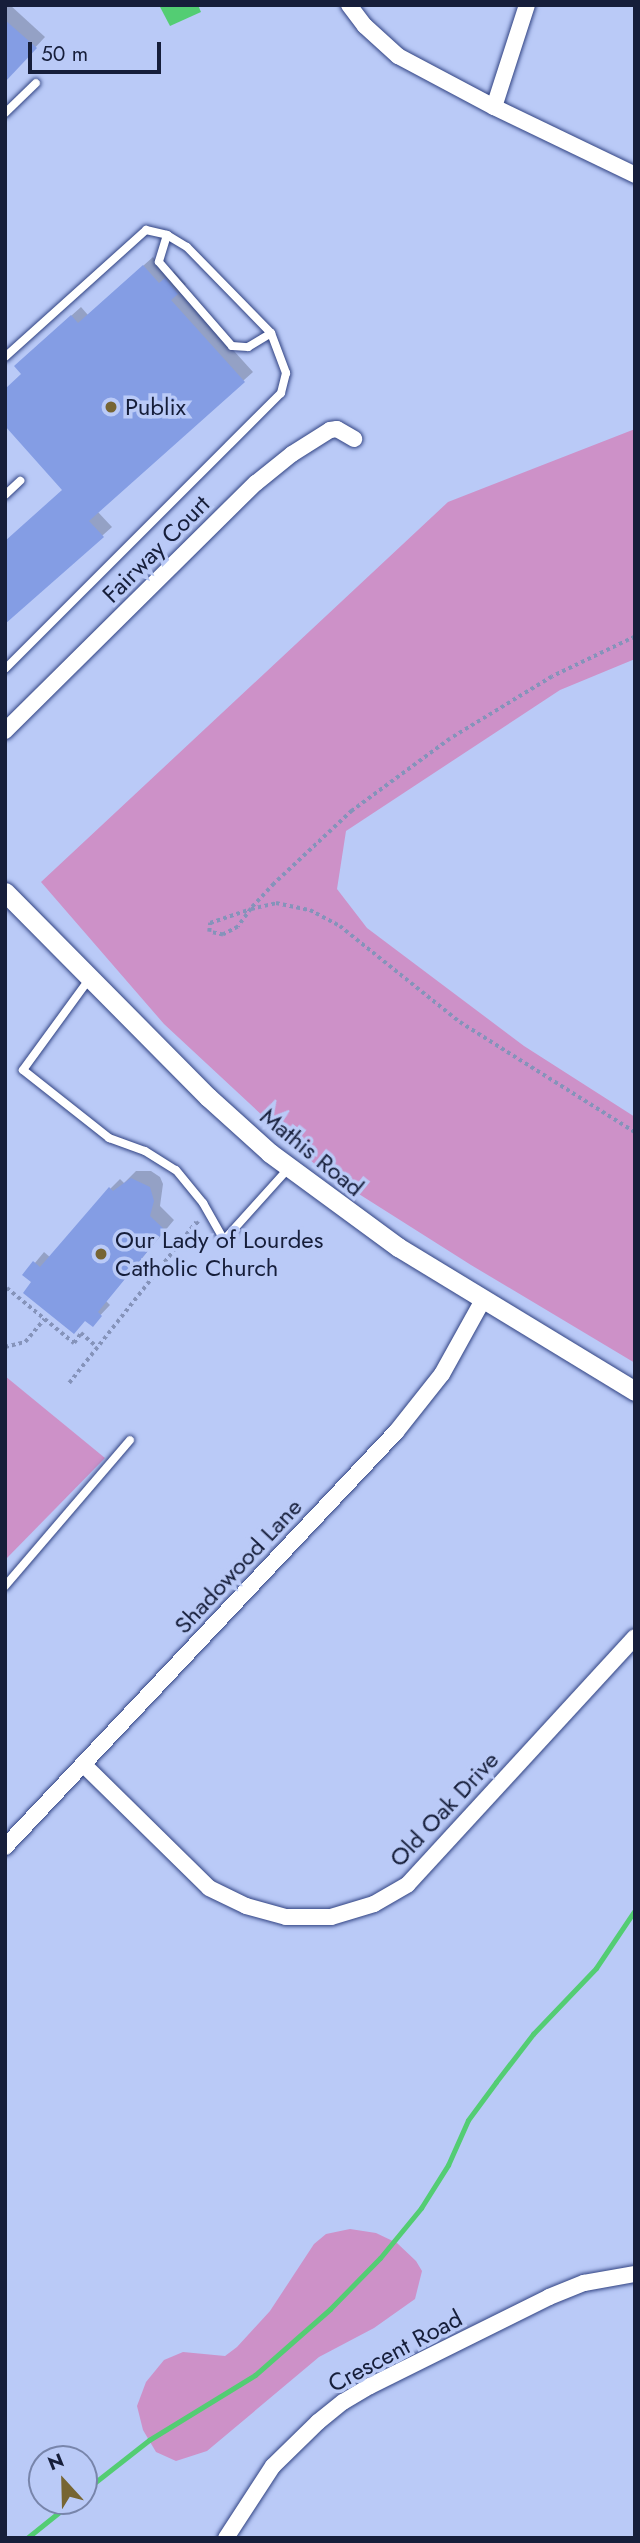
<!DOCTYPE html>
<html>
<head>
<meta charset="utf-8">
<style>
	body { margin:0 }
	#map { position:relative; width:640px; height:2543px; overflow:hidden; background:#bacaf7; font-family:Jost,sans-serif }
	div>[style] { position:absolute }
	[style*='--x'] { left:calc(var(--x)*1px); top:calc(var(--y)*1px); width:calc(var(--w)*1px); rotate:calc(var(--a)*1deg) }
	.green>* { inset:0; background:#cd91c8 }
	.water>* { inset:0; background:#53cd73 }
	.shadow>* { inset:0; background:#0003 }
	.stream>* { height:5px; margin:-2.5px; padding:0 2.5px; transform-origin:2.5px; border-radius:2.5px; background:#53cd73 }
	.building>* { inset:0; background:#849de4 }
	.path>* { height:3.5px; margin-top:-1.75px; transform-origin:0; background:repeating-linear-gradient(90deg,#8593ba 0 3.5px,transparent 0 7px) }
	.roads { filter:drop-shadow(0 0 2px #304282) drop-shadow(0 0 2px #304282) }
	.service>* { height:8px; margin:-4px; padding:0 4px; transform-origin:4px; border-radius:4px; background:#fff }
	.minor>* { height:16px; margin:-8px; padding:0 8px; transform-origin:8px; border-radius:8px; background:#fff }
	.tertiary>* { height:19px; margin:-9.5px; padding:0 9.5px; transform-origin:9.5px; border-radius:9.5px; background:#fff }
	.dots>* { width:19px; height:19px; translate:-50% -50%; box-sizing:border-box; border:4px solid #bacaf7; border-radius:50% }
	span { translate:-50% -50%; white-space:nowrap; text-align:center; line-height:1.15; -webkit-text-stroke:7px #bacaf7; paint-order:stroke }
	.poi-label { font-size:24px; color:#161e3a }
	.left { translate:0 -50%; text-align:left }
	.street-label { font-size:24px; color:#161e3a }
	.frame { position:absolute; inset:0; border:7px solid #161e3a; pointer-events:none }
	.north { position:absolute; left:28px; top:2445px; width:70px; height:70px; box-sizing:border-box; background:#bacaf7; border:2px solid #7885ab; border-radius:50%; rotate:338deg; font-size:19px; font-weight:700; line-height:28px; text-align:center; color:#161e3a }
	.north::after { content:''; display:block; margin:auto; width:24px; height:32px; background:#776533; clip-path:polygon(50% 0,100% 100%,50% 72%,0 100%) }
	.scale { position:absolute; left:28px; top:42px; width:133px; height:32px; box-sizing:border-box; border:4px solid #161e3a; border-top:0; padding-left:9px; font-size:21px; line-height:24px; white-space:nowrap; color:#161e3a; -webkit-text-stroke:5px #bacaf7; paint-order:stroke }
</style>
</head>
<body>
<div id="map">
	<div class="green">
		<div style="clip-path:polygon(635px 429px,635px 659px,560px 690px,346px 831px,337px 889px,367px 928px,524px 1046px,635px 1117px,635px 1363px,471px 1265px,321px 1170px,164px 1024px,41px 882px,448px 502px)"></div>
		<div style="clip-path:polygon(5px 1376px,105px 1458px,5px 1560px)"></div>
		<div style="clip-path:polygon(350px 2229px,376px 2233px,397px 2243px,416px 2261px,422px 2271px,415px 2299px,374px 2328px,319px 2357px,207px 2451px,176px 2461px,156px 2452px,143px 2430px,137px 2406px,146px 2382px,164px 2360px,183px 2352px,225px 2356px,237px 2347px,270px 2311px,314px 2244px,326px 2234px)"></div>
	</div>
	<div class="water">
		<div style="clip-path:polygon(159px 5px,198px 5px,201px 12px,170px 26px)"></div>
	</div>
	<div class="shadow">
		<div style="clip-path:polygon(5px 5px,10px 5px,45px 37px,5px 80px)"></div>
		<div style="clip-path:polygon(153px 257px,169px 275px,174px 271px,186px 284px,179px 290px,253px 372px,97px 511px,112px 527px,5px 622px,64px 490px,23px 374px,25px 357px,81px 307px,88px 315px)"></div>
		<div style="clip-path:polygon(136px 1171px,151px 1171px,160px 1177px,163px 1184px,160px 1206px,174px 1220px,106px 1301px,110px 1305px,92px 1324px,25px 1275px,44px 1252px,51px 1258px,110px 1189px,120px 1179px,124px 1183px)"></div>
	</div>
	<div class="stream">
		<div style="--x:84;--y:2491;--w:83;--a:-38.1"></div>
		<div style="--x:149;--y:2440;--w:124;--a:-31.5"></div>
		<div style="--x:255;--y:2375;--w:100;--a:-41.3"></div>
		<div style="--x:330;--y:2309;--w:71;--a:-45.6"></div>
		<div style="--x:380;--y:2258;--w:65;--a:-50.6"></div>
		<div style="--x:421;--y:2208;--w:51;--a:-57.9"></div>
		<div style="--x:448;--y:2165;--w:49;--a:-66"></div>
		<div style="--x:468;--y:2120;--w:47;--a:-53.6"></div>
		<div style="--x:496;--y:2082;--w:61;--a:-52.4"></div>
		<div style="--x:533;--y:2034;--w:91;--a:-46.3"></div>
		<div style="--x:596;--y:1968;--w:70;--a:-56.1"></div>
		<div style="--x:27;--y:2538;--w:59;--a:-38.8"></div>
	</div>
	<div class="building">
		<div style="clip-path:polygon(5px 20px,37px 48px,5px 82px)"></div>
		<div style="clip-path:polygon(143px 265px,159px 283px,165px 278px,178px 294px,171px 300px,245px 382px,89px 521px,104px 537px,5px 624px,5px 541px,62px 490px,5px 426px,5px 389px,21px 374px,14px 366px,71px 315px,78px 323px)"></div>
		<div style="clip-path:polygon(131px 1178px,150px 1187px,154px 1201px,150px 1216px,165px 1230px,98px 1312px,102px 1316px,93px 1327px,85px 1321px,74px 1334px,23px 1293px,31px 1282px,22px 1275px,33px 1261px,40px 1267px,109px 1187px,113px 1191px)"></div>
	</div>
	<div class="path">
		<div style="--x:635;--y:637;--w:92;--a:154.3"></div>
		<div style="--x:552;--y:677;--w:119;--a:148.7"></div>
		<div style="--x:450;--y:739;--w:122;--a:143.7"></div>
		<div style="--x:352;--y:811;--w:107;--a:136.9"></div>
		<div style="--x:274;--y:884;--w:34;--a:133"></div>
		<div style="--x:251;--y:909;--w:22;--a:126"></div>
		<div style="--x:238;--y:927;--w:17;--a:152"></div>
		<div style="--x:223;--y:935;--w:14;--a:-168"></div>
		<div style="--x:209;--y:932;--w:9;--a:-84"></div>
		<div style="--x:210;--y:923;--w:43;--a:-18.9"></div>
		<div style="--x:251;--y:909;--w:26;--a:-13"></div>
		<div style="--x:276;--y:903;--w:35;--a:12"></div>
		<div style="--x:310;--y:910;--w:34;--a:28"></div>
		<div style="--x:340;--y:926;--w:154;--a:38.7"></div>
		<div style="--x:460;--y:1022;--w:207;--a:32.2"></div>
		<div style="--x:7;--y:1288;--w:87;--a:39.4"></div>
		<div style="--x:74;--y:1343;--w:12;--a:-55"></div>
		<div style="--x:81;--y:1333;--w:21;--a:41"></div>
		<div style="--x:5;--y:1347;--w:21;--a:-14"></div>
		<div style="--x:25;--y:1342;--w:30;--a:-50"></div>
		<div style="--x:69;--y:1383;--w:205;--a:-51.7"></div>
		<div style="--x:196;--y:1222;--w:6;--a:39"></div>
		<div style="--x:5;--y:1490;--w:9;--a:90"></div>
	</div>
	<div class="roads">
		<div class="service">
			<div style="--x:5;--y:113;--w:43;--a:-44.1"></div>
			<div style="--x:167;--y:235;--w:28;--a:107"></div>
			<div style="--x:159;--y:262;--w:111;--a:49"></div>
			<div style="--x:232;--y:346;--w:16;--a:4"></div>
			<div style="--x:248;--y:347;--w:27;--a:-31"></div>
			<div style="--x:5;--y:357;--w:190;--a:-42"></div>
			<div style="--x:146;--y:230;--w:22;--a:13"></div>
			<div style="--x:167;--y:235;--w:23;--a:31"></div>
			<div style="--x:187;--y:247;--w:120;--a:45.7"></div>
			<div style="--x:271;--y:333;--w:43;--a:69.4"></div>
			<div style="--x:286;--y:373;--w:21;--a:104"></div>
			<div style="--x:281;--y:393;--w:390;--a:135"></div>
			<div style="--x:5;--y:495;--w:21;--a:-43"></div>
			<div style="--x:90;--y:978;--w:114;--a:126.1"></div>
			<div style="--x:23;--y:1070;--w:110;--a:38.3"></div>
			<div style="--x:109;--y:1138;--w:38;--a:20"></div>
			<div style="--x:145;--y:1151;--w:36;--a:32"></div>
			<div style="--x:176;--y:1170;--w:43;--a:50.7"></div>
			<div style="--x:203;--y:1203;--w:43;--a:60.4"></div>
			<div style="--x:224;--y:1240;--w:96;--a:-48"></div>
			<div style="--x:5;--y:1586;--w:192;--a:-49.4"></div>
		</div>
		<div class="minor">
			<div style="--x:349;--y:5;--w:26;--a:53"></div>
			<div style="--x:365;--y:26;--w:45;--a:42.3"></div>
			<div style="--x:398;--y:56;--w:109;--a:28"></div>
			<div style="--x:494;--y:107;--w:107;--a:-72.1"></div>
			<div style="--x:494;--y:107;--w:157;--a:25.7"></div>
			<div style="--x:5;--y:731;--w:353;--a:-44.7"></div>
			<div style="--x:256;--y:483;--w:46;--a:-38.9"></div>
			<div style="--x:292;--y:454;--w:45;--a:-32.3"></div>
			<div style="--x:330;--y:430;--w:7;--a:-8"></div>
			<div style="--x:337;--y:429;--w:20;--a:30"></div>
			<div style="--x:84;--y:1765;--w:175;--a:44.5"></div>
			<div style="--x:209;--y:1888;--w:41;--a:25.9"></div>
			<div style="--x:246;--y:1906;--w:41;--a:15.4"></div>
			<div style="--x:286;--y:1917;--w:45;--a:0"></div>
			<div style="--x:331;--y:1917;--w:45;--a:-16.8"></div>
			<div style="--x:374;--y:1904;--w:39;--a:-30"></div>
			<div style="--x:408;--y:1884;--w:335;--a:-47.4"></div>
			<div style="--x:5;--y:1847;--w:570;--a:-46.71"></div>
			<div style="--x:396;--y:1432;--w:74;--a:-51.6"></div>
			<div style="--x:442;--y:1374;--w:85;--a:-61"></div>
			<div style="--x:226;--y:2538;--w:86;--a:-56.9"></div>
			<div style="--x:273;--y:2466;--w:63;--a:-44.4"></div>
			<div style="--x:318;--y:2422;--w:32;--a:-39"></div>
			<div style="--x:343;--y:2402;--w:31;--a:-31"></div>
			<div style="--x:370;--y:2386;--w:200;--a:-26.4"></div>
			<div style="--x:549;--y:2297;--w:38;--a:-22"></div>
			<div style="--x:584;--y:2283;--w:52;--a:-10"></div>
		</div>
		<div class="tertiary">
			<div style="--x:5;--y:892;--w:289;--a:45.3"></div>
			<div style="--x:208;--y:1097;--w:84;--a:42.1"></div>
			<div style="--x:270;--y:1153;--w:159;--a:36.3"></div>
			<div style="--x:398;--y:1247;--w:277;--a:31.3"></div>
		</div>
	</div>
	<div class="dots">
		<div style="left:111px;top:407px;background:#776533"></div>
		<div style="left:101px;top:1254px;background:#776533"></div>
	</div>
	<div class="poi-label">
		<span class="left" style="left:125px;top:407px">Publix</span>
		<span class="left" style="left:115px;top:1254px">Our Lady of Lourdes<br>Catholic Church</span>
	</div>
	<div class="street-label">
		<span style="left:156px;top:549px;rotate:-45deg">Fairway Court</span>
		<span style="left:312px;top:1152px;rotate:39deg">Mathis Road</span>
		<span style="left:238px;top:1566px;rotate:-47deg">Shadowood Lane</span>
		<span style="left:444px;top:1809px;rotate:-47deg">Old Oak Drive</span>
		<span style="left:395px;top:2351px;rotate:-28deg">Crescent Road</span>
	</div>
	<div class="frame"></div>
	<div class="north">N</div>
	<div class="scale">50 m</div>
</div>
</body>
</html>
